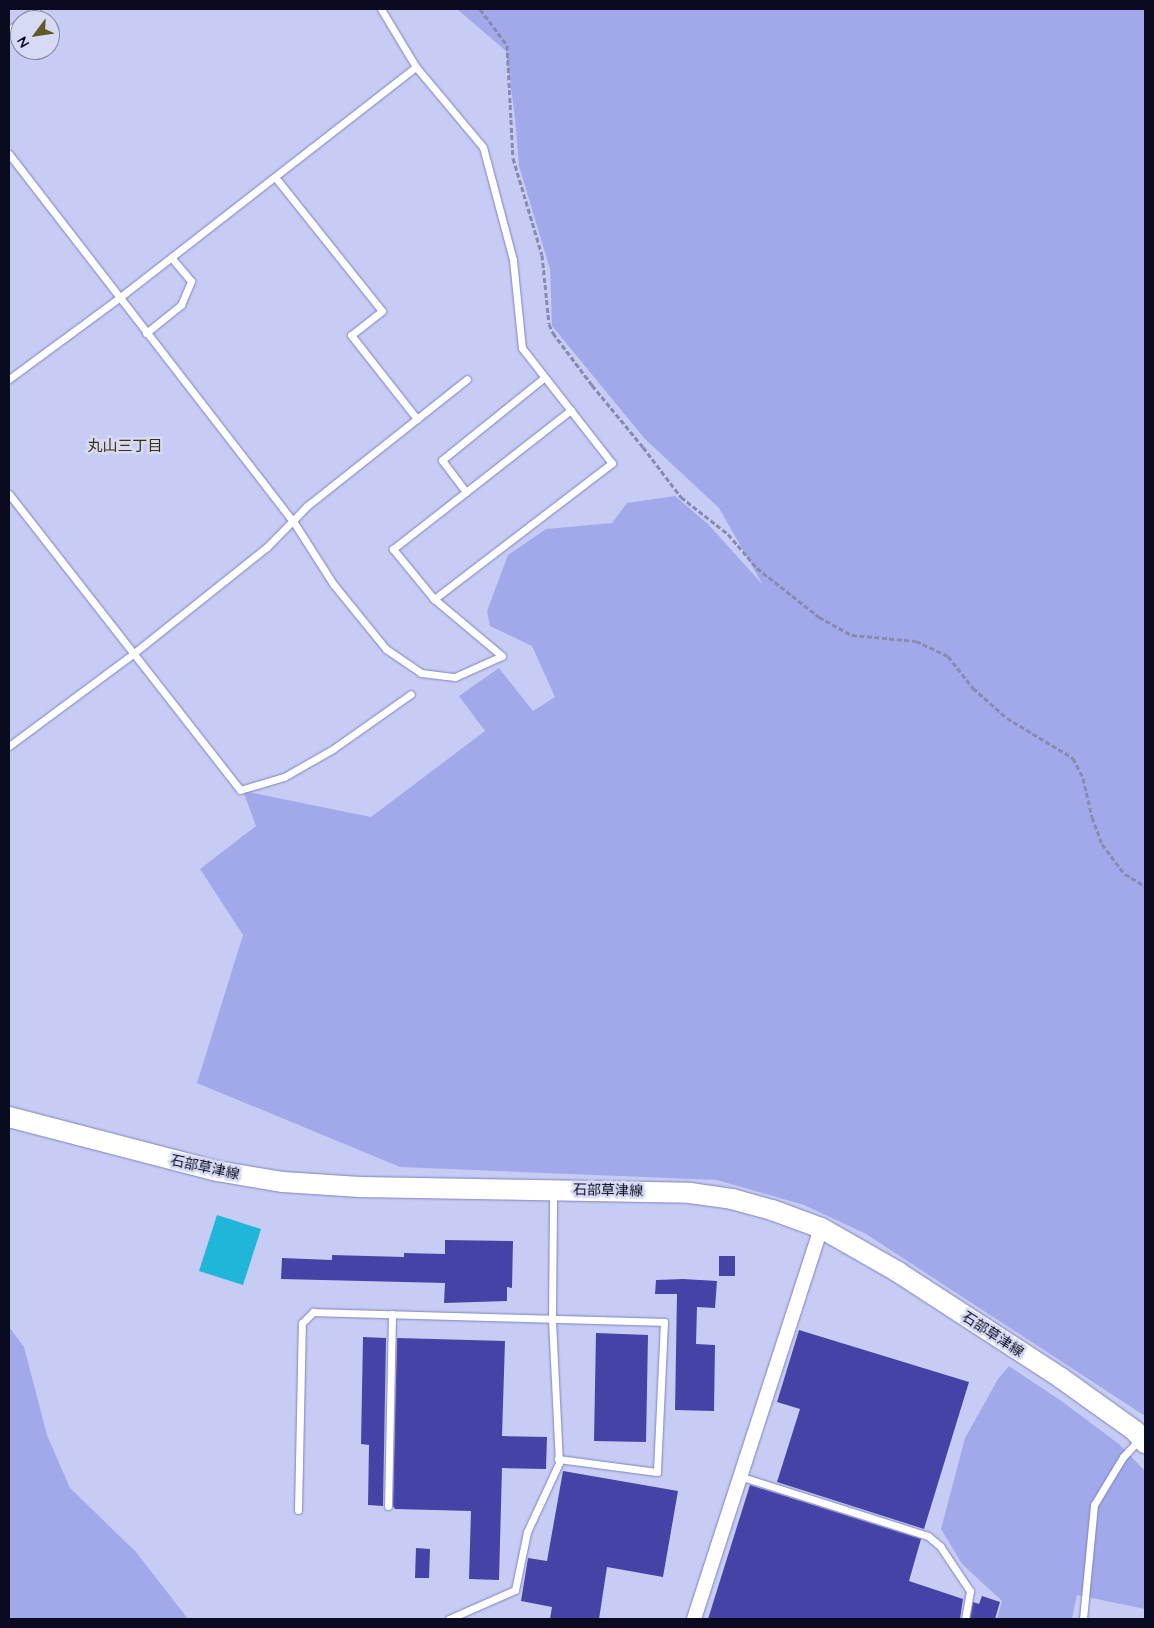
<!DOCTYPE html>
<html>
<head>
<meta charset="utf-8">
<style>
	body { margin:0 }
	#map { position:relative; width:1154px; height:1628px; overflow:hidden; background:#c7ccf4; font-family:Quicksand,"Noto Sans JP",sans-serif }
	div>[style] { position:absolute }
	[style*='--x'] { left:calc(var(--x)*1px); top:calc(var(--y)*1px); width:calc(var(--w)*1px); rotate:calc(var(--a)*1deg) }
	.green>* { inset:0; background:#a2a9eb }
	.water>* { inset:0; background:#20b6da }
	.building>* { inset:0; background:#4643a7 }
	.path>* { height:3px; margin-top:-1.5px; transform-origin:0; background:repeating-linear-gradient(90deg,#888bad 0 5px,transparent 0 7.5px) }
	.roads { filter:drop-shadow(0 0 1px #7e83c1) drop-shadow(0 0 1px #7e83c1) }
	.lane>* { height:7px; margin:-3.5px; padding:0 3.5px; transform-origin:3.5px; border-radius:3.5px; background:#fff }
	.street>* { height:14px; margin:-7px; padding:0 7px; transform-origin:7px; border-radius:7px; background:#fff }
	.secondary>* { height:20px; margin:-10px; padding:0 10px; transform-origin:10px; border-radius:10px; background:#fff }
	span { translate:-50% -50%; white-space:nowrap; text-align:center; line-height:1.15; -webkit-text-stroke:5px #d7daf5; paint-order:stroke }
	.street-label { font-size:14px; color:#0a0a20 }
	.neighbourhood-label { font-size:15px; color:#3b3408 }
	.frame { position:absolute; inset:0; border:10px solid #0a0a20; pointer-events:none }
	.north { position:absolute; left:10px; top:10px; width:50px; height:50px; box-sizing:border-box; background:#d7daf5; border:1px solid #8587a0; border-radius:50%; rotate:239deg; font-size:14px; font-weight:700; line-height:20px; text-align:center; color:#0a0a20 }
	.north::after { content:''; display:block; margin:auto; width:18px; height:22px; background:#625926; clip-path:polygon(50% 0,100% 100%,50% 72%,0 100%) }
</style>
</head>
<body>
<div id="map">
	<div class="green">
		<div style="clip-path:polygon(457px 9px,1145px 9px,1145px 1416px,866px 1234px,804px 1205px,717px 1180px,400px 1167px,197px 1083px,243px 935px,200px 869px,256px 826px,243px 791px,371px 817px,485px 731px,459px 696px,499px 668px,533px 711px,555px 697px,532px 646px,490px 626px,487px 611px,508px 555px,546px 529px,612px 523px,627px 503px,675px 496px,708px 524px,763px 585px,719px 508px,645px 439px,552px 326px,550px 269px,519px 166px,515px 118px,506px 51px)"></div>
		<div style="clip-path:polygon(9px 1327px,24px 1347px,47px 1435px,70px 1488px,136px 1552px,188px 1619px,9px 1619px)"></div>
		<div style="clip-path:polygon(1009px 1366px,1060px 1400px,1119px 1444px,1145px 1471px,1145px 1609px,1077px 1595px,1072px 1619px,997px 1619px,1002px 1601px,962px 1564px,941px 1529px,965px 1438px,998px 1379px)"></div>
	</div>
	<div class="water">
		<div style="clip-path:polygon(217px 1215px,261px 1229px,243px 1285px,199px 1271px)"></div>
	</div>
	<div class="building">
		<div style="clip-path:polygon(445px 1240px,513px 1241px,512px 1288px,507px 1287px,507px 1301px,444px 1303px,445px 1283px,281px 1279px,282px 1258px,332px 1260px,332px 1255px,404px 1257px,404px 1253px,445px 1254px)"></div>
		<div style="clip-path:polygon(719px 1256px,735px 1256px,735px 1276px,719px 1276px)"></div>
		<div style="clip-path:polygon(683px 1279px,717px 1281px,715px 1308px,697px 1307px,696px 1344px,715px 1345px,714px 1411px,675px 1410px,677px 1294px,655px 1294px,656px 1280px)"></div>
		<div style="clip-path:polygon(799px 1330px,969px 1382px,924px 1529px,777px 1482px,800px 1409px,777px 1402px)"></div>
		<div style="clip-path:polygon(596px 1333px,648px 1335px,646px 1442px,594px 1441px)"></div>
		<div style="clip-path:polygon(363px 1337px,386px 1338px,383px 1506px,368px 1505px,369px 1445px,361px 1444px)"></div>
		<div style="clip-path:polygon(397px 1338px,505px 1341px,502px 1436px,547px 1437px,546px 1469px,502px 1468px,499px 1580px,469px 1579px,471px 1511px,395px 1509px,393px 1506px)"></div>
		<div style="clip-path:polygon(563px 1471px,678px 1491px,663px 1577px,607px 1567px,599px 1619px,550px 1619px,552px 1607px,521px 1601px,528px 1558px,547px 1561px)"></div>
		<div style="clip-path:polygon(750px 1485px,921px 1539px,909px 1581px,963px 1599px,960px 1619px,708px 1619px)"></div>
		<div style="clip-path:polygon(416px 1548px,430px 1549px,429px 1578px,415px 1578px)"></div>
		<div style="clip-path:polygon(982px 1596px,1000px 1602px,995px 1619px,970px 1619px,973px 1602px,979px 1604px)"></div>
	</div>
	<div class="path">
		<div style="--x:480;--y:9;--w:45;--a:53.1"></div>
		<div style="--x:507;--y:45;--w:113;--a:87"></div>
		<div style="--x:513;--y:158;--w:101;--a:73.4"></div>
		<div style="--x:542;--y:255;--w:69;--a:84.2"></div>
		<div style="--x:549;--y:324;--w:10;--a:66"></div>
		<div style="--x:553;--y:333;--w:65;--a:53.1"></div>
		<div style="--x:592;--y:385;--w:80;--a:50.6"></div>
		<div style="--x:643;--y:447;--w:63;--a:52.8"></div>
		<div style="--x:681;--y:497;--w:60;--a:38.2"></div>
		<div style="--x:728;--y:534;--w:45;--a:49.5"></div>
		<div style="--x:757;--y:568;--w:79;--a:38.3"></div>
		<div style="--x:819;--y:617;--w:38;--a:29"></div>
		<div style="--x:852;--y:635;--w:64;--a:5.4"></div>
		<div style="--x:916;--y:641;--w:35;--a:25"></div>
		<div style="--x:948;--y:656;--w:41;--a:52"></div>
		<div style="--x:973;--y:688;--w:45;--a:41.4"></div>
		<div style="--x:1007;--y:718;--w:77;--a:31.2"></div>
		<div style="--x:1073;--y:758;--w:22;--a:63"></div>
		<div style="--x:1083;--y:778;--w:40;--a:77"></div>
		<div style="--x:1092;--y:817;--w:29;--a:70"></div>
		<div style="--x:1102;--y:844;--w:38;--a:53"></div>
		<div style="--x:1125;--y:874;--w:23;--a:31"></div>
	</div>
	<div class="roads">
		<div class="lane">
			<div style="--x:22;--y:20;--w:18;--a:-38"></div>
			<div style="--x:9;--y:30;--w:14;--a:-36"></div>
			<div style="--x:416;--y:67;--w:104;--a:50.1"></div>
			<div style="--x:483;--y:147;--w:117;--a:75.1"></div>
			<div style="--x:513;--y:260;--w:88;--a:84.2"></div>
			<div style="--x:522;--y:348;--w:146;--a:52"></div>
			<div style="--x:612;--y:463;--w:224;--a:142.6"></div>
			<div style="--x:9;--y:154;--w:464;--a:52.3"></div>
			<div style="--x:293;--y:521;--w:76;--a:57.4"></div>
			<div style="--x:334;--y:585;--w:82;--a:50.9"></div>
			<div style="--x:386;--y:649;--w:42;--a:34.4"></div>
			<div style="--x:421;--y:673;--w:34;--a:7"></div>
			<div style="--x:455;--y:677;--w:51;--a:-24.1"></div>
			<div style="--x:502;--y:656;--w:89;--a:-140"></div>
			<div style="--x:434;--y:599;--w:65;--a:-129.4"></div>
			<div style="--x:393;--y:549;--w:226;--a:-38"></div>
			<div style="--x:275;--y:177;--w:171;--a:51.4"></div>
			<div style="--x:382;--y:311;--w:39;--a:142"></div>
			<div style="--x:351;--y:335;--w:107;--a:51.8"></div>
			<div style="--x:146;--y:333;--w:45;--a:-38.7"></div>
			<div style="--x:181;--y:305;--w:26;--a:-67"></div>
			<div style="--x:191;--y:281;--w:31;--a:-130"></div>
			<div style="--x:9;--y:379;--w:137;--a:-36.4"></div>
			<div style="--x:119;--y:298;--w:376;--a:-37.9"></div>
			<div style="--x:416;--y:67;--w:68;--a:-121.1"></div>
			<div style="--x:466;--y:492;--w:40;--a:-127"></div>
			<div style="--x:442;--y:460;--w:132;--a:-38.9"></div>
			<div style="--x:9;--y:494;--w:375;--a:52"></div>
			<div style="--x:240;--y:790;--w:46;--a:-16.5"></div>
			<div style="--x:284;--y:777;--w:56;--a:-29.7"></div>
			<div style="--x:333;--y:749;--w:95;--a:-35.2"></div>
			<div style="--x:9;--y:746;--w:156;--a:-36.6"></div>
			<div style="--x:134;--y:653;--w:170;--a:-38.6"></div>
			<div style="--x:267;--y:547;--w:57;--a:-45.7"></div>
			<div style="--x:307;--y:506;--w:204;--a:-38.4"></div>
			<div style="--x:739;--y:1476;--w:198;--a:17.6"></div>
			<div style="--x:928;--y:1536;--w:16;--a:40"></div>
			<div style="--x:940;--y:1546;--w:54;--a:56.3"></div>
			<div style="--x:970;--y:1591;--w:28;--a:100"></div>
			<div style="--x:388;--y:1506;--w:192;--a:-88.8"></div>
			<div style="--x:298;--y:1510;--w:187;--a:-88.8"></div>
			<div style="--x:302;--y:1323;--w:16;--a:-45"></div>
			<div style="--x:313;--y:1312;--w:351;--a:1.6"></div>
			<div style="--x:664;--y:1322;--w:150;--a:92.7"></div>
			<div style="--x:657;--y:1472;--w:100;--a:-172.5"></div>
			<div style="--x:449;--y:1619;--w:72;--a:-23.7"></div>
			<div style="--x:515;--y:1590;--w:59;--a:-78.3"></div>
			<div style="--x:527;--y:1532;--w:76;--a:-65.1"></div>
			<div style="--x:559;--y:1463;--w:145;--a:-92.8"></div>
			<div style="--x:552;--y:1318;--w:126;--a:-89.5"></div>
			<div style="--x:1083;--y:1619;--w:115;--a:-84.5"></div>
			<div style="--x:1094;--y:1505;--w:56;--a:-58.9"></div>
			<div style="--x:1123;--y:1457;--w:23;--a:-47"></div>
		</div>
		<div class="street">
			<div style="--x:694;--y:1619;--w:411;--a:-72"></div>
		</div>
		<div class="secondary">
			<div style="--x:9;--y:1117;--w:215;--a:14.6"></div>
			<div style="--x:217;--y:1171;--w:67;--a:9.5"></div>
			<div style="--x:283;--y:1182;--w:77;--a:3.7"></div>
			<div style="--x:360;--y:1187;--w:330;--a:1"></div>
			<div style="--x:690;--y:1193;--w:42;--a:8.1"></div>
			<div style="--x:732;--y:1199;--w:41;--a:15.4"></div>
			<div style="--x:772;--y:1210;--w:52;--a:20.2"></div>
			<div style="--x:821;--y:1228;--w:89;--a:29.7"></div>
			<div style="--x:898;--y:1272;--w:194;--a:33"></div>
			<div style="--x:1061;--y:1378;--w:91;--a:35.6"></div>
			<div style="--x:1135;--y:1431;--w:16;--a:50"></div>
		</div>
	</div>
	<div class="street-label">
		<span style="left:205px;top:1167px;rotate:12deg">石部草津線</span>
		<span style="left:608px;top:1190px;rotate:1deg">石部草津線</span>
		<span style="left:993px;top:1334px;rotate:33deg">石部草津線</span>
	</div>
	<div class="neighbourhood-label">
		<span style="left:125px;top:446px">丸山三丁目</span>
	</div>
	<div class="frame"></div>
	<div class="north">N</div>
</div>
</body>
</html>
